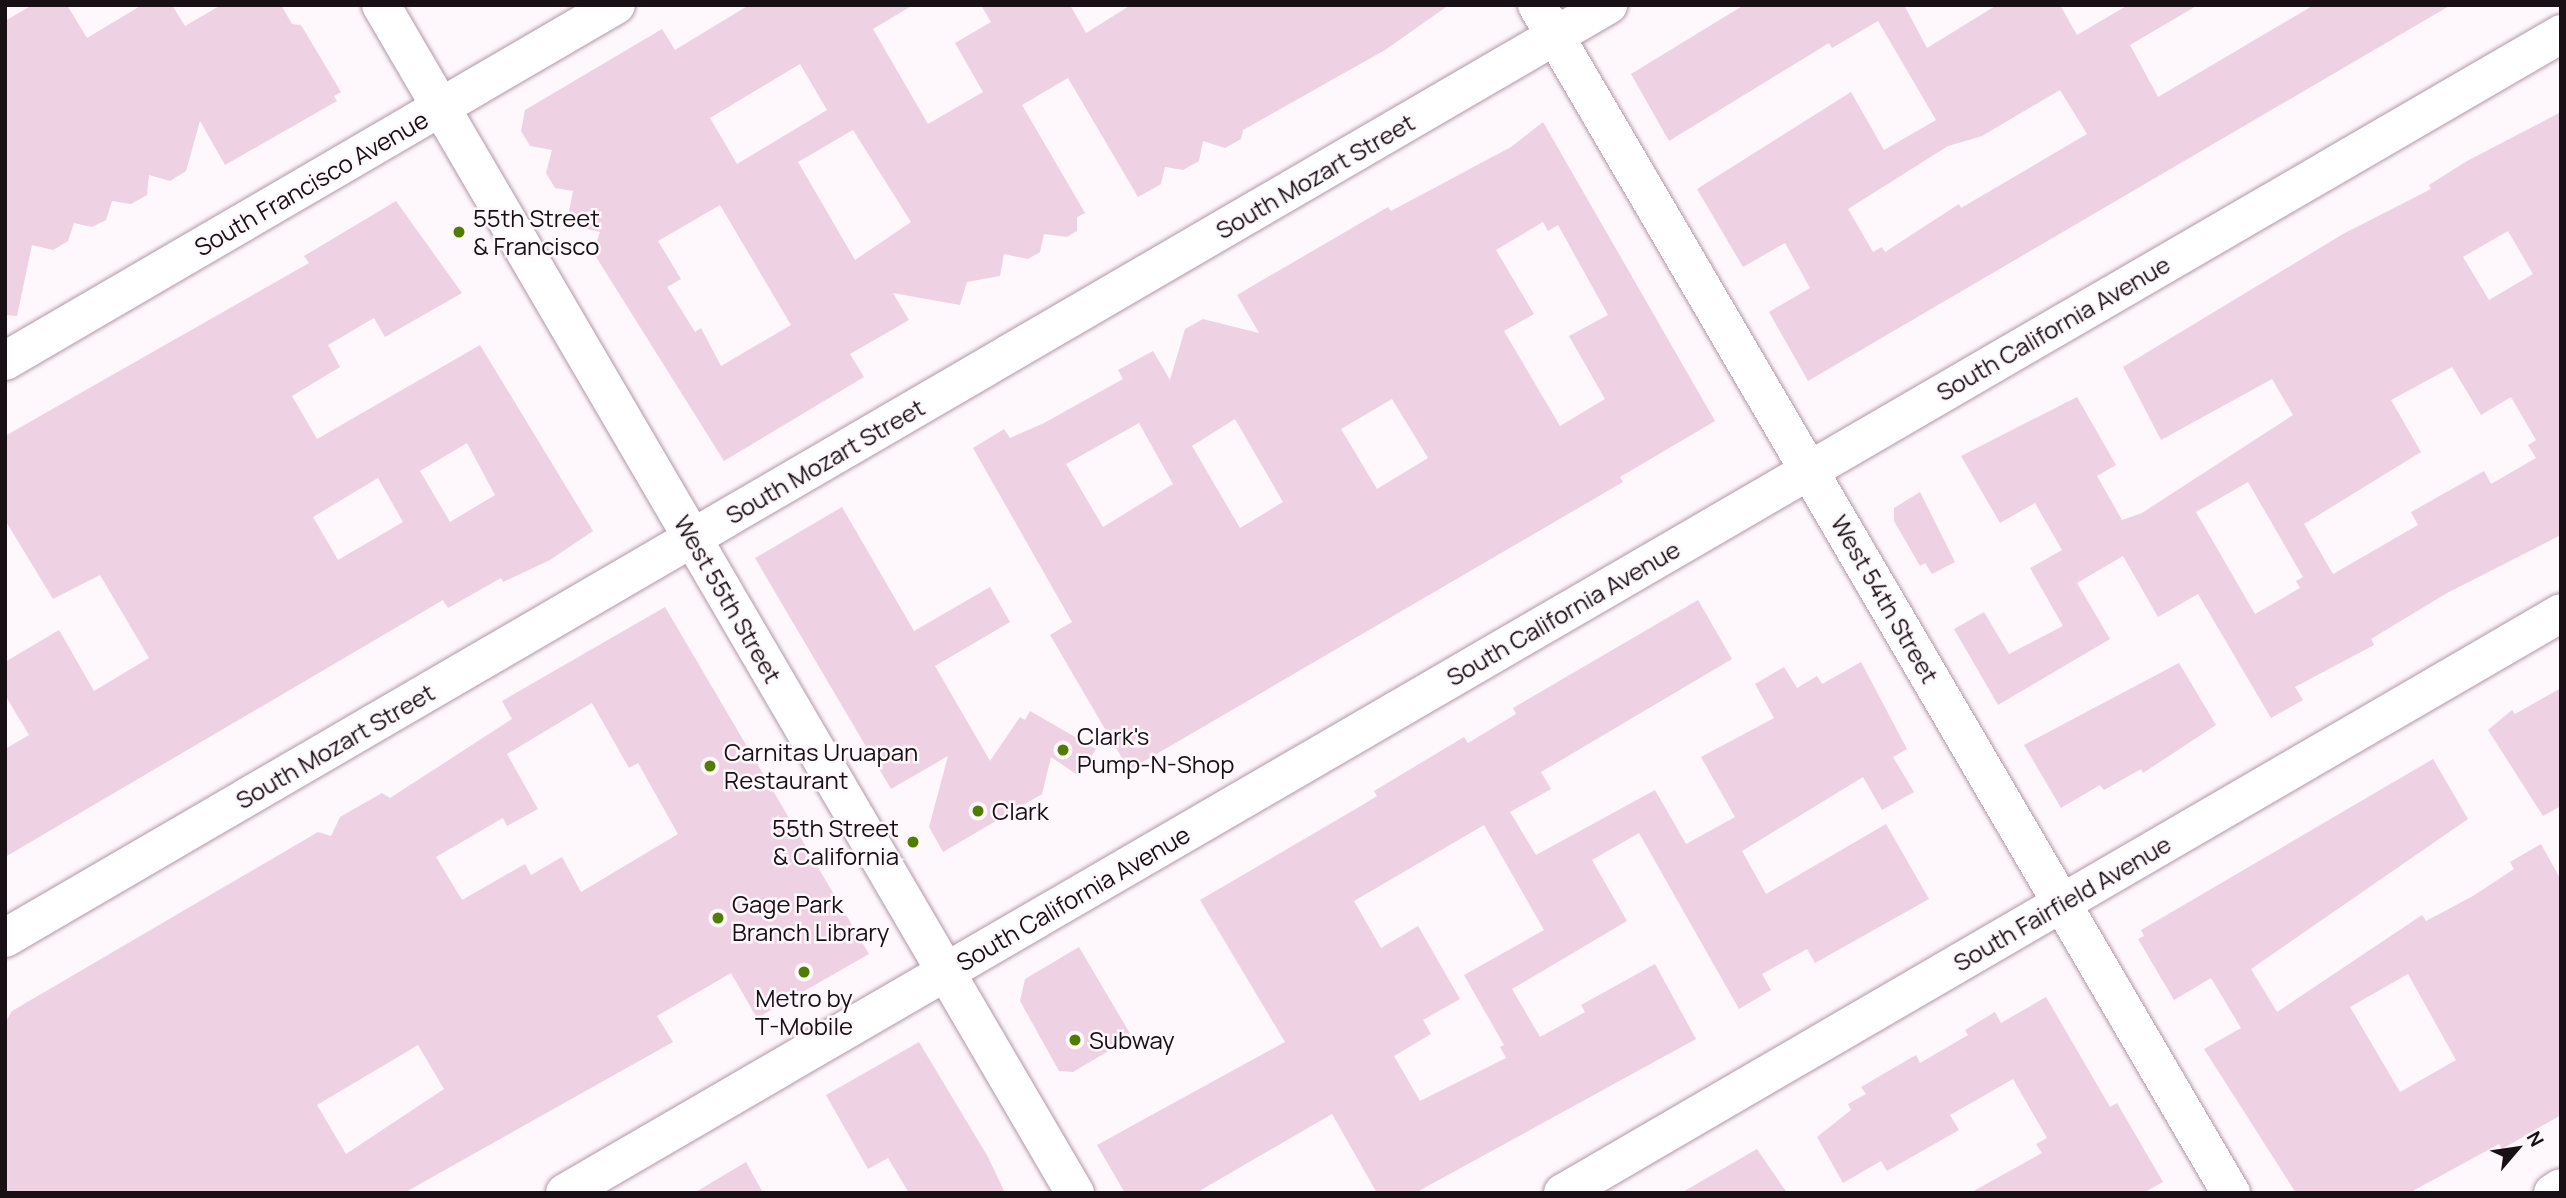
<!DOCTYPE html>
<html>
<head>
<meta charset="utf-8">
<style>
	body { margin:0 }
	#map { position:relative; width:2566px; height:1198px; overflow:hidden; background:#fef8fc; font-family:Manrope,sans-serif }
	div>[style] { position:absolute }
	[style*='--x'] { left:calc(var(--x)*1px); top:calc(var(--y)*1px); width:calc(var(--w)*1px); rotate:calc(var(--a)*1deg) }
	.building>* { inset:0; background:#eed1e3 }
	.roads { filter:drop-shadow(0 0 2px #b197a8) drop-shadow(0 0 2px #b197a8) }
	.street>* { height:38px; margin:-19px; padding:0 19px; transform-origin:19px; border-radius:19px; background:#fff }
	.secondary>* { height:38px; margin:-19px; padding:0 19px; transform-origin:19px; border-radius:19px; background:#fff }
	.dots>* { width:19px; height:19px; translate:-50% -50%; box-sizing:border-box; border:4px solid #fef8fc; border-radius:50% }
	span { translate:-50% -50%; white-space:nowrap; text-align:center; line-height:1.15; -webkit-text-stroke:5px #fef8fc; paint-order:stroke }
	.street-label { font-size:24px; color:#191016 }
	.poi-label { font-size:24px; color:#191016 }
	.left { translate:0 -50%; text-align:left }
	.right { translate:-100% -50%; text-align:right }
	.frame { position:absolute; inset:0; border:7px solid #191016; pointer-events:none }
	.north { position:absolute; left:2482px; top:1114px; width:70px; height:70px; -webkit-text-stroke:5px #fef8fc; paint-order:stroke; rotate:61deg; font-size:19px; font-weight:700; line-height:28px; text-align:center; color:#191016 }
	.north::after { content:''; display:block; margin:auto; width:24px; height:32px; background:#191016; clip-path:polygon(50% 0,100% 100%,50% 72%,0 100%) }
</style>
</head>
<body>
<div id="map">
	<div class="building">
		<div style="clip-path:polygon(32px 5px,67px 5px,87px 38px,142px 5px,172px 5px,185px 26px,221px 5px,281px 5px,292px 24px,301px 25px,341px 92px,334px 96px,337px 101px,225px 165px,200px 121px,186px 171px,170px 181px,149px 175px,147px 195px,131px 204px,112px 201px,106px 220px,92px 227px,74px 223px,68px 241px,53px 250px,32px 245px,17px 316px,5px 315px,5px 21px)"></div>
		<div style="clip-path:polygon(evenodd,749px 5px,913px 5px,873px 29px,928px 124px,983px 92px,955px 43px,991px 22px,981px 5px,1070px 5px,1086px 33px,1131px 5px,1449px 5px,1385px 50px,1243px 130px,1241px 139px,1225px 148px,1203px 141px,1199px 161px,1183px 170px,1165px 167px,1161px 184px,1138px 197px,1068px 78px,1022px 105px,1085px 213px,1077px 217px,1077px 231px,1067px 237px,1044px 234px,1040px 252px,1028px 259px,1004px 254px,1000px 276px,967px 282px,960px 305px,893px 293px,909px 320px,850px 354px,864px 377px,724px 461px,593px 252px,600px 232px,578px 227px,569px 211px,573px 191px,555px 188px,546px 173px,552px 150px,530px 146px,521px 131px,525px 110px,662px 29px,675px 50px,749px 5px,800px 64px,827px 110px,737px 164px,710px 118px,800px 64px,749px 5px,853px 130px,911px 222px,855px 260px,798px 162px,853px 130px,749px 5px,720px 205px,791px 325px,721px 366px,701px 328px,695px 332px,667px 287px,681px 279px,658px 241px,720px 205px)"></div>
		<div style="clip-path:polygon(evenodd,1744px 5px,1904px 5px,1927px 48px,1997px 5px,2060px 5px,2077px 35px,2128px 5px,2198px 5px,2130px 45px,2158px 97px,2314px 5px,2451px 5px,1808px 381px,1769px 312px,1810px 288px,1785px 243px,1743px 267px,1697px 189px,1851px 92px,1884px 150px,1936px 120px,1878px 21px,1832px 48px,1829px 43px,1669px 141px,1631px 74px,1744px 5px,2060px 90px,2087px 134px,1961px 208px,1959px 204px,1885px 252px,1882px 247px,1873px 252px,1848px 209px,1948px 146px,1982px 136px,2060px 90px)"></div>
		<div style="clip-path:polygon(evenodd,2561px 112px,2561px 535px,2447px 593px,2371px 639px,2374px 645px,2295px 687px,2303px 700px,2271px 718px,2198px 594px,2158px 617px,2123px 556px,2077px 583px,2110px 639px,1998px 705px,1954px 629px,1984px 612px,2009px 654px,2063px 626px,2030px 568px,2062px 550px,2035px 503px,2000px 523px,1961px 456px,2077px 397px,2116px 465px,2097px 476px,2122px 520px,2142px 513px,2293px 415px,2272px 379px,2161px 440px,2123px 367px,2343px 234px,2431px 189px,2429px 185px,2467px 161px,2561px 112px,2508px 231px,2533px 274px,2489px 300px,2463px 257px,2508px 231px,2561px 112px,2452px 367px,2481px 415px,2511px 397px,2536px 440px,2528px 445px,2536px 458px,2491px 484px,2484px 471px,2411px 512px,2418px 525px,2333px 574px,2304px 524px,2421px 452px,2391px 400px,2452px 367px,2561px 112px,2248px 482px,2303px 577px,2296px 581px,2300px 588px,2255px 614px,2196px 512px,2248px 482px)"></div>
		<div style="clip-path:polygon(evenodd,1543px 122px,1715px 421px,1620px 477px,1623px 482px,1129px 770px,1050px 635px,1072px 622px,973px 448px,1004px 429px,1010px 438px,1044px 423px,1123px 379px,1118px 370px,1153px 351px,1170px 380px,1185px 329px,1203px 319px,1259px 333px,1237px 295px,1388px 207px,1391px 211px,1511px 147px,1543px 122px,1543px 222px,1548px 231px,1558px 225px,1608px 315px,1569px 336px,1605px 399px,1560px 426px,1504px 331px,1534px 314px,1496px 250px,1543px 222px,1543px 122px,1392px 399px,1428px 458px,1377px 489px,1341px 429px,1392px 399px,1543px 122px,1235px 419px,1283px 502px,1240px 528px,1192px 446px,1235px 419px,1543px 122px,1139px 423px,1173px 484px,1103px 527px,1066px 464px,1139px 423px)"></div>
		<div style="clip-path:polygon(evenodd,396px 201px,462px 293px,385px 337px,374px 318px,328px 345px,340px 367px,292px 396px,317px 439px,480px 345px,593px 531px,550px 560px,503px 582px,501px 578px,448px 608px,443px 600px,5px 857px,5px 749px,29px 735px,5px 695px,5px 662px,59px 630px,94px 691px,149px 658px,100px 575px,53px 599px,5px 520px,5px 436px,309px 263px,304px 256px,396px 201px,467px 443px,495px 495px,450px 522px,420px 471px,467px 443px,396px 201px,378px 478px,403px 522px,338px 560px,313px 517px,378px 478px)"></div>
		<div style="clip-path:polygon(1920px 492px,1955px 562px,1932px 574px,1925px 563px,1920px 566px,1894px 521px,1894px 508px)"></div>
		<div style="clip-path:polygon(842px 507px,914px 631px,990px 587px,1010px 622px,935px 666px,990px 761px,1020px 717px,1025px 720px,1030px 711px,1096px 749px,1079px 776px,1051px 757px,1042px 794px,943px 852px,929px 827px,948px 756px,891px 789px,755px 558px)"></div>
		<div style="clip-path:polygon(evenodd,1698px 600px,1732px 659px,1541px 772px,1551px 789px,1510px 812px,1536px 855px,1655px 790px,1686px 844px,1735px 817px,1701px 757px,1774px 718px,1755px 684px,1784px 667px,1797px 688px,1817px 676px,1822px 684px,1861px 662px,1907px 749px,1893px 757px,1914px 792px,1882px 810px,1863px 777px,1742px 851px,1766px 894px,1886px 824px,1929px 899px,1815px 963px,1807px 949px,1762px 974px,1771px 990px,1739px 1009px,1639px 833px,1592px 860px,1627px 921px,1512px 989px,1540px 1037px,1585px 1012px,1581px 1005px,1655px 964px,1696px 1039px,1415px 1193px,1377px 1193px,1332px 1114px,1196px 1193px,1125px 1193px,1097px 1145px,1285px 1042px,1200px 900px,1359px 807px,1377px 796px,1374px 791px,1464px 737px,1468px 743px,1516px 714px,1513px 708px,1698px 600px,1484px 825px,1544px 930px,1464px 975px,1504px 1045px,1500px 1047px,1506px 1058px,1420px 1101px,1394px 1056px,1431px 1034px,1423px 1020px,1460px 999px,1418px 926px,1381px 948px,1354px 901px,1484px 825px)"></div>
		<div style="clip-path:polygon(evenodd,665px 607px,869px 954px,757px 1018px,731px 973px,657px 1016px,673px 1042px,404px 1193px,5px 1193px,5px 1023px,12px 1011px,318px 832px,331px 836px,340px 817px,382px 793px,390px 798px,512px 719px,502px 701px,665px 607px,592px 703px,629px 768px,638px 763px,678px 834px,581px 892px,562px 857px,531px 875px,525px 864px,462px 900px,436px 857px,503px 818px,507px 826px,538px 809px,507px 754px,592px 703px,665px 607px,418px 1045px,444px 1089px,346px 1154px,317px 1105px,418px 1045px)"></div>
		<div style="clip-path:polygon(2179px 663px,2216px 725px,2143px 773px,2141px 769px,2104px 790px,2100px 785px,2061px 808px,2024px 745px)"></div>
		<div style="clip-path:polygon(2561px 688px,2561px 806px,2543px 816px,2488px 730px,2512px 710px,2515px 714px)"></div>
		<div style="clip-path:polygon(evenodd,2433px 759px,2468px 819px,2251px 969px,2277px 1012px,2422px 915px,2426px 921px,2473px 896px,2514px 869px,2510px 862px,2541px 844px,2561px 880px,2561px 1115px,2502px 1149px,2499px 1144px,2409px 1193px,2296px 1193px,2204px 1049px,2241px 1028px,2211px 978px,2174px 1000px,2138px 939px,2144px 936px,2141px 930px,2433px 759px,2408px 974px,2456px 1060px,2400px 1092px,2350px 1007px,2408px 974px)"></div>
		<div style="clip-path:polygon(1079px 947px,1132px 1037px,1073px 1072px,1059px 1071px,1020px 1001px,1025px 979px)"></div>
		<div style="clip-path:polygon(2046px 997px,2110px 1107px,2117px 1103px,2163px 1182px,2143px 1193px,1970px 1193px,2042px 1153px,2036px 1144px,2047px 1138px,2013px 1079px,1950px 1115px,1959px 1130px,1887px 1171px,1881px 1161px,1843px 1183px,1817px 1137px,1851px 1110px,1848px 1104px,1866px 1094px,1861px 1087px,1916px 1055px,1920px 1063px,1968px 1035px,1965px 1030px,1995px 1012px,2001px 1023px)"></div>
		<div style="clip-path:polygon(919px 1042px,988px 1157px,1005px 1193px,909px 1193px,888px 1158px,868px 1169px,826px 1095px)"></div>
		<div style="clip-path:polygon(1757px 1149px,1787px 1193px,1681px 1193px)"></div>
		<div style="clip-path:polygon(746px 1162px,763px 1193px,694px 1193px)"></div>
	</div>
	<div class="roads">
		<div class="street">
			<div style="--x:1537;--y:5;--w:1376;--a:59.71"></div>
			<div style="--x:5;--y:361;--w:707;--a:-30.23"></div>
			<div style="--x:5;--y:938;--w:1855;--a:-30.2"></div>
			<div style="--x:1563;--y:1193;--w:1154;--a:-30.16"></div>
			<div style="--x:2553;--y:1193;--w:9;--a:-32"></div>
		</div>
		<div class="secondary">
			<div style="--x:381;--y:5;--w:1376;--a:59.71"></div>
			<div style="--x:565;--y:1193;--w:2308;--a:-30.14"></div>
		</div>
	</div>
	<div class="dots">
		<div style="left:459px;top:232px;background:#507c00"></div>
		<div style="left:1063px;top:750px;background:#507c00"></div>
		<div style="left:710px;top:766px;background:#507c00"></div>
		<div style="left:978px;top:811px;background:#507c00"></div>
		<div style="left:913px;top:842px;background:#507c00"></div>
		<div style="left:718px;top:918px;background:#507c00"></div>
		<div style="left:804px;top:972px;background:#507c00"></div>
		<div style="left:1075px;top:1040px;background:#507c00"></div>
	</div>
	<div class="street-label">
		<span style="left:1315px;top:176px;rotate:-30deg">South Mozart Street</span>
		<span style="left:311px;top:183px;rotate:-30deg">South Francisco Avenue</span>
		<span style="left:2053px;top:328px;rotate:-30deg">South California Avenue</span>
		<span style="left:825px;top:461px;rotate:-30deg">South Mozart Street</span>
		<span style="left:728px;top:599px;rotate:60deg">West 55th Street</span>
		<span style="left:1885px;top:599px;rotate:60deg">West 54th Street</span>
		<span style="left:1563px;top:613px;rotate:-30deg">South California Avenue</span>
		<span style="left:335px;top:746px;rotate:-30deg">South Mozart Street</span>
		<span style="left:1073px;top:898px;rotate:-30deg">South California Avenue</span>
		<span style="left:2062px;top:903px;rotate:-30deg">South Fairfield Avenue</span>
	</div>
	<div class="poi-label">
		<span class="left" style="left:473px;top:232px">55th Street<br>&amp; Francisco</span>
		<span class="left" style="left:1077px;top:750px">Clark's<br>Pump-N-Shop</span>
		<span class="left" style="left:724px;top:766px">Carnitas Uruapan<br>Restaurant</span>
		<span class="left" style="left:992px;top:811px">Clark</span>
		<span class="right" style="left:899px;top:842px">55th Street<br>&amp; California</span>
		<span class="left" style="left:732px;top:918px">Gage Park<br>Branch Library</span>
		<span style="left:804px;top:1012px">Metro by<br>T-Mobile</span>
		<span class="left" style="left:1089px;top:1040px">Subway</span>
	</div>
	<div class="frame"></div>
	<div class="north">N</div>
</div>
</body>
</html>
